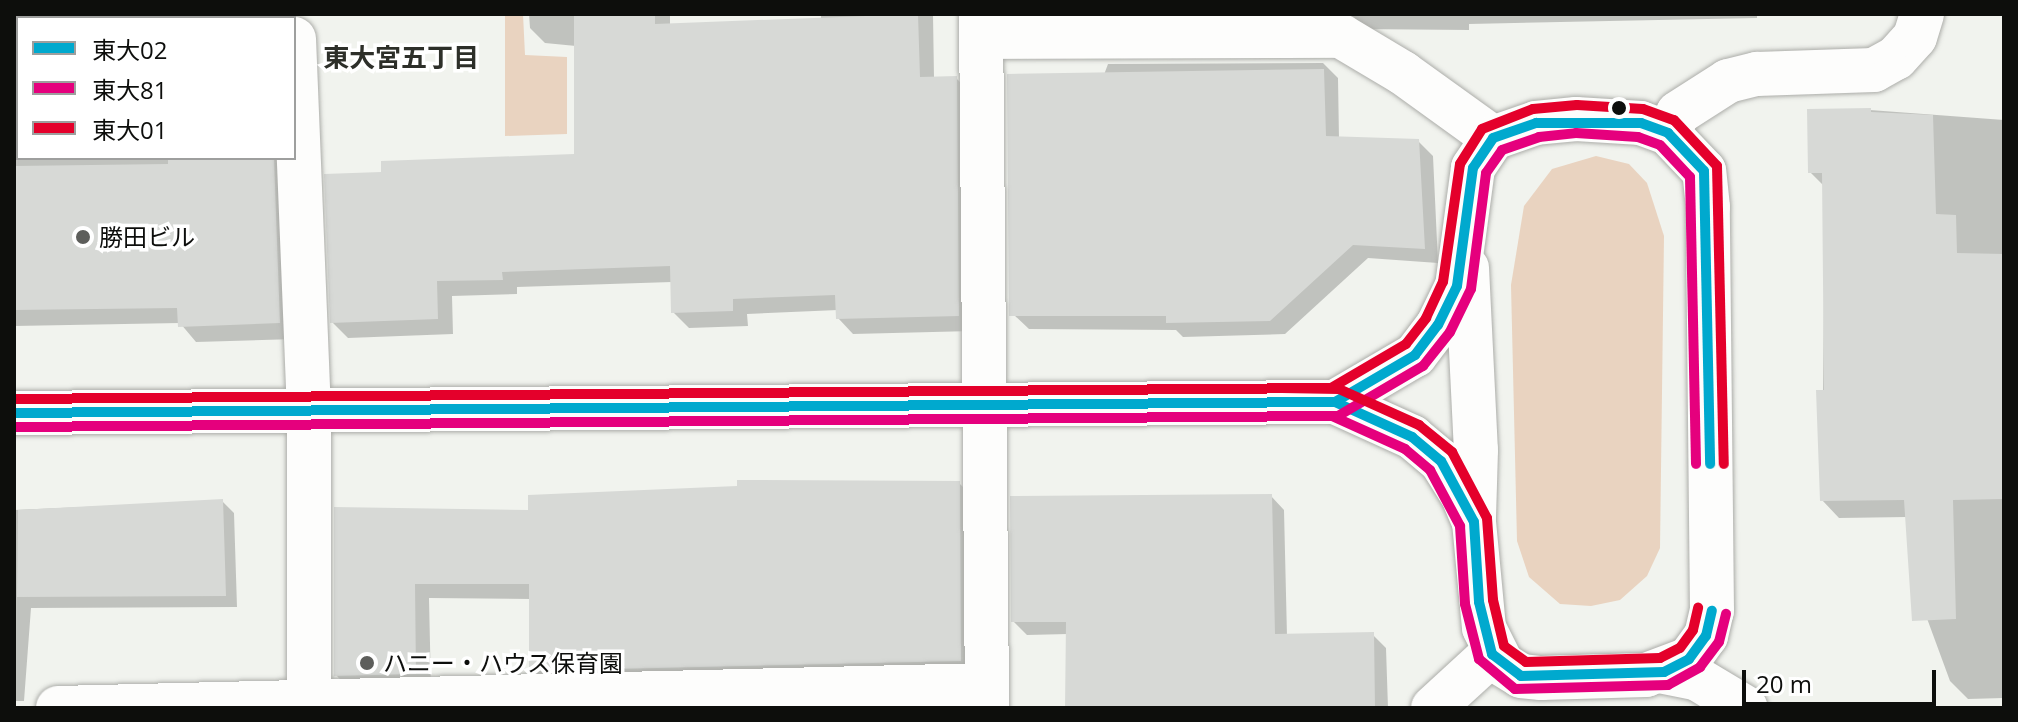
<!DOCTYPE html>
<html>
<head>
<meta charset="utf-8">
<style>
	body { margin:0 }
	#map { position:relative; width:2018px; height:722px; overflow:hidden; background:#f1f3ee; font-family:"Open Sans","Noto Sans JP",sans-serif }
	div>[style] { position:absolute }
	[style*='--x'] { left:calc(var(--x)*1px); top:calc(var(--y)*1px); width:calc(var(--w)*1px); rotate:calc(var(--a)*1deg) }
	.green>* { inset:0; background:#e9d3c0 }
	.shadow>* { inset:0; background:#0003 }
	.building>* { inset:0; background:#d7d9d6 }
	.roads { filter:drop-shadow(0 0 2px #acada9) drop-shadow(0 0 2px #acada9) }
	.street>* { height:44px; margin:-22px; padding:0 22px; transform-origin:22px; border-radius:22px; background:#fdfdfc }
	.secondary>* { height:44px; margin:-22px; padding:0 22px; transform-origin:22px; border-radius:22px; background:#fdfdfc }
	.bus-1>* { height:10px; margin:-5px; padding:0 5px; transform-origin:5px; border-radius:5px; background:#00a9ce }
	.bus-2>* { height:10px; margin:-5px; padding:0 5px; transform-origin:5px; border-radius:5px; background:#e5007d }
	.bus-3>* { height:10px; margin:-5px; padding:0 5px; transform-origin:5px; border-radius:5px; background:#e4002b }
	.dots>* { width:22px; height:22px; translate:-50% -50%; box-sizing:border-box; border:4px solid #fff; border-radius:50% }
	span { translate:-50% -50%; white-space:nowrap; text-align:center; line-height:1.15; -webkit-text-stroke:7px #fff; paint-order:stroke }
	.poi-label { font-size:24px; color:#0d0e0c }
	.left { translate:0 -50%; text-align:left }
	.neighbourhood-label { font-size:26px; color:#2d2f29; font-weight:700 }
	.frame { position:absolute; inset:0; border:16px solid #0d0e0c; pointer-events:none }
	.legend { position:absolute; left:16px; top:16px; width:280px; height:144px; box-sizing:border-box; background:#fff; border:2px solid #9e9f9e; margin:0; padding:10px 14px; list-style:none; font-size:24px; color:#0d0e0c }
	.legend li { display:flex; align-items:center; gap:16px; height:40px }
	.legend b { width:40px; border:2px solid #9e9f9e }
	.scale { position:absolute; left:1742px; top:670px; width:194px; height:36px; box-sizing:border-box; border:4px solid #0d0e0c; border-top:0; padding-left:10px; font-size:24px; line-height:28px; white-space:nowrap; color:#0d0e0c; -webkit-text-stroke:6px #fff; paint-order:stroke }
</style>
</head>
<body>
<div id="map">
	<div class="green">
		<div style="clip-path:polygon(505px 14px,523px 14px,525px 55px,567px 57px,567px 134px,505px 136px)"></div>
		<div style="clip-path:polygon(1596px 156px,1629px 164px,1647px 183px,1664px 236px,1660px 548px,1647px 576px,1620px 600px,1591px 606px,1560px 604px,1529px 577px,1517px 541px,1511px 285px,1524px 206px,1552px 169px)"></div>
	</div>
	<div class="shadow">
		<div style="clip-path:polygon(14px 14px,197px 14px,18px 18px,18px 158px,279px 158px,296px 339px,196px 342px,180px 323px,14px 326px)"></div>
		<div style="clip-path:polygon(529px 14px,670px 14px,670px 25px,821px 22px,821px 14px,933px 14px,934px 78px,956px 78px,971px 93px,973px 331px,853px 334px,838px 318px,838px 310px,747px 314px,748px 326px,689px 328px,673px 312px,672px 282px,517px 287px,517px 294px,452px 296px,453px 334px,348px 338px,332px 322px,383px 174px,576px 156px,576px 46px,545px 43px,530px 28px)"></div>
		<div style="clip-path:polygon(1112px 14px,1757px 14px,1757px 18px,1469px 24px,1469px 30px,1125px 27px)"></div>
		<div style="clip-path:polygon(1323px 63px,1338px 78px,1339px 139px,1418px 141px,1433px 156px,1438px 263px,1368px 258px,1285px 334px,1183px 337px,1176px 330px,1029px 329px,1014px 315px,1108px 64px)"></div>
		<div style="clip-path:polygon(1870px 110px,2004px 120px,2004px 698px,1968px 699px,1950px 681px,1911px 575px,1907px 517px,1839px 518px,1822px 500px,1825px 187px,1810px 172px)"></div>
		<div style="clip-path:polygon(959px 483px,974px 498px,975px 675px,546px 686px,531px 670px,531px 599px,429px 598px,431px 689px,351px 691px,336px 675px,336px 509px,530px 512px)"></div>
		<div style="clip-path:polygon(1271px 496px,1284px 510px,1287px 636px,1373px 635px,1386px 648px,1388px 708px,1067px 708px,1068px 634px,1027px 635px,1013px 621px)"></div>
		<div style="clip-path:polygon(222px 501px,234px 513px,237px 607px,31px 608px,24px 701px,14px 701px,14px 510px)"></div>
	</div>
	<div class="building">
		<div style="clip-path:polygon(574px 14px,655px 14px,655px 24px,918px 14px,920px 77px,957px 76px,959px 316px,836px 319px,835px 295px,733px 299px,733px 311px,671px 313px,670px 266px,502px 272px,503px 280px,437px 281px,438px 319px,330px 323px,324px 174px,381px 172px,381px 161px,574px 154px)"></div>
		<div style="clip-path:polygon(1324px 69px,1326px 136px,1419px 139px,1425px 249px,1353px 245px,1270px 321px,1166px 323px,1166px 316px,1009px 316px,1007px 74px)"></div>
		<div style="clip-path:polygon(1871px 108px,1871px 112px,1933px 115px,1936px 214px,1956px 215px,1957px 253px,2004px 254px,2004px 499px,1953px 500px,1956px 619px,1912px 621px,1904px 500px,1820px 501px,1816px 390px,1824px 390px,1822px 173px,1808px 173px,1807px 109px)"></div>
		<div style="clip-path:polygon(168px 158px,274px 158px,280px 323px,178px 327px,177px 308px,14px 310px,14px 166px,168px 164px)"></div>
		<div style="clip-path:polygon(737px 480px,960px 481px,961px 661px,529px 671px,529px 584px,415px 584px,416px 674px,334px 676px,334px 507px,528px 510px,528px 495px,737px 486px)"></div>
		<div style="clip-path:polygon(1272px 494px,1275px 634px,1374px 632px,1375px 708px,1065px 708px,1066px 622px,1011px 622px,1010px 496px)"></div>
		<div style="clip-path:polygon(223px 499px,226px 596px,17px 597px,18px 510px)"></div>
	</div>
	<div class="roads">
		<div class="street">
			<div style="--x:982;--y:37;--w:359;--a:-0.2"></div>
			<div style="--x:1341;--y:36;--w:72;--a:30.8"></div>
			<div style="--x:1403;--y:73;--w:111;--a:35.8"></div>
			<div style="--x:294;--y:39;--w:375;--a:87.7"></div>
			<div style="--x:309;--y:414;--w:288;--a:90"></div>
			<div style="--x:1664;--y:672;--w:33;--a:11"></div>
			<div style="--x:1696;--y:678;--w:58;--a:31"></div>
			<div style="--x:58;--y:708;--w:929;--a:-1.42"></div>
			<div style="--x:1433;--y:708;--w:80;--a:-42.5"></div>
		</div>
		<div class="secondary">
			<div style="--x:981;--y:14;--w:694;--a:89.5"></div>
			<div style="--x:1668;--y:133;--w:22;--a:-63"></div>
			<div style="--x:1678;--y:113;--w:59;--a:-32.6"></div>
			<div style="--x:1728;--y:81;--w:30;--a:-14"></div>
			<div style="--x:1757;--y:74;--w:117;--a:-2"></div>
			<div style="--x:1874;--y:70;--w:25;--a:-29"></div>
			<div style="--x:1896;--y:58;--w:28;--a:-48"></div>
			<div style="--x:1915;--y:37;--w:24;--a:-73"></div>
			<div style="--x:1467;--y:268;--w:182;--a:87.2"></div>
			<div style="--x:1476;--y:450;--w:69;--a:91.7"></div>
			<div style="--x:14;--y:413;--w:1321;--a:-0.48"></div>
			<div style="--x:1335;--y:402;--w:85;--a:24.4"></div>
			<div style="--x:1412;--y:437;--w:38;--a:40"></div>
			<div style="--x:1441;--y:461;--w:39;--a:58"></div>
			<div style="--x:1462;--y:494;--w:30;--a:67"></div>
			<div style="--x:1474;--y:522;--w:106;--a:84.6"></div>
			<div style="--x:1484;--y:628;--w:40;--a:63.4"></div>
			<div style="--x:1502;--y:664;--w:22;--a:32"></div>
			<div style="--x:1521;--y:676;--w:20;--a:6"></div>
			<div style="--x:1541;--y:678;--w:105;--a:-1.6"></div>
			<div style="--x:1646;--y:675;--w:46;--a:-20.4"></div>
			<div style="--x:1689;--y:659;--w:29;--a:-54"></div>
			<div style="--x:1706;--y:636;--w:26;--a:-77"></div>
			<div style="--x:1712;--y:611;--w:404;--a:-90.6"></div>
			<div style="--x:1708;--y:207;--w:36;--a:-96"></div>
			<div style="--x:1704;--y:171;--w:52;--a:-133.5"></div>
			<div style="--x:1668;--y:133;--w:29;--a:-160"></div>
			<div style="--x:1641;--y:123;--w:65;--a:-176.5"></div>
			<div style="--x:1576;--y:119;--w:40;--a:174.3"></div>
			<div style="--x:1536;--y:123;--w:46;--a:160.8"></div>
			<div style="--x:1493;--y:138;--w:36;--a:124"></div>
			<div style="--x:1473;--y:168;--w:119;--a:97.7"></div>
			<div style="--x:1457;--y:286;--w:43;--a:116"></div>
			<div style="--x:1438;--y:325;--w:38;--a:127"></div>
			<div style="--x:1415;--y:355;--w:93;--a:149.6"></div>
		</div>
	</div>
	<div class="bus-1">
		<div style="--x:1335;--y:402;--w:93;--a:-30.4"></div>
		<div style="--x:1415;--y:355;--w:38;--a:-53"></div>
		<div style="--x:1438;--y:325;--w:43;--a:-64"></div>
		<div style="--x:1457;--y:286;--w:119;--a:-82.3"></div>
		<div style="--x:1473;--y:168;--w:36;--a:-56"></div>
		<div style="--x:1493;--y:138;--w:46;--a:-19.2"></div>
		<div style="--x:1536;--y:123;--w:105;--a:0"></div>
		<div style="--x:1641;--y:123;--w:29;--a:20"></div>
		<div style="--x:1668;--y:133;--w:52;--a:46.5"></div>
		<div style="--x:1704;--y:171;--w:293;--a:88.8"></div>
		<div style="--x:14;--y:413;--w:1321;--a:-0.48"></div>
		<div style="--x:1335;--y:402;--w:85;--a:24.4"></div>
		<div style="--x:1412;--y:437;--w:38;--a:40"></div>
		<div style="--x:1441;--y:461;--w:69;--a:61.6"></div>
		<div style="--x:1474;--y:522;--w:80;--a:86.4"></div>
		<div style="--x:1479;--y:602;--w:54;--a:76"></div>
		<div style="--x:1492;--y:654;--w:36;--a:37"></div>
		<div style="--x:1521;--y:676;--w:143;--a:-1.6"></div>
		<div style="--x:1664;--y:672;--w:28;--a:-27"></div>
		<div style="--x:1689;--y:659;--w:29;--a:-54"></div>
		<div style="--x:1706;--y:636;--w:26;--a:-77"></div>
	</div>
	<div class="bus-2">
		<div style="--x:1282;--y:416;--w:50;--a:0"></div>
		<div style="--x:1332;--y:416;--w:80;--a:24.3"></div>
		<div style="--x:1405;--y:449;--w:33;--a:40"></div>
		<div style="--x:1430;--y:470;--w:64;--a:61.8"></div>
		<div style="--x:1460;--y:526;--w:78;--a:86.3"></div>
		<div style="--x:1465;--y:604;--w:57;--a:75.7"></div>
		<div style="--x:1479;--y:659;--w:47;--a:39.8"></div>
		<div style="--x:1515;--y:689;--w:153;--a:-1.5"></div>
		<div style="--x:1668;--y:685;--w:37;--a:-29"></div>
		<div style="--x:1700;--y:667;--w:31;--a:-53"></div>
		<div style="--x:1719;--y:642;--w:29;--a:-76"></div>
		<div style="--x:14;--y:427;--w:1324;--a:-0.48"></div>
		<div style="--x:1338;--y:416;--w:99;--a:-30.5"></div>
		<div style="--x:1423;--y:366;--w:43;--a:-51.5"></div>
		<div style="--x:1450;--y:332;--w:48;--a:-64"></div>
		<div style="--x:1471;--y:289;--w:117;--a:-82.6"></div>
		<div style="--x:1486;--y:173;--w:28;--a:-55"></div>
		<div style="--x:1502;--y:150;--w:39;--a:-19"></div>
		<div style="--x:1539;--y:137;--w:37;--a:-6"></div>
		<div style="--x:1576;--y:133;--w:62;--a:3.7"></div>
		<div style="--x:1638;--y:137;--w:23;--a:20"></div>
		<div style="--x:1660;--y:145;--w:44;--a:46.8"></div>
		<div style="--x:1690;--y:177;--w:287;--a:88.8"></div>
	</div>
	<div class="bus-3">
		<div style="--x:1282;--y:388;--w:57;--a:1"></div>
		<div style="--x:1339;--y:389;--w:88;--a:24.2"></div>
		<div style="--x:1419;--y:425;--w:43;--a:39.3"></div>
		<div style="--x:1452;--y:452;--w:75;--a:62.1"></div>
		<div style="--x:1487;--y:518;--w:82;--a:85.8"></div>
		<div style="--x:1493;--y:600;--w:47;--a:76.6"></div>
		<div style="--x:1504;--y:646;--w:27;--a:36"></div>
		<div style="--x:1526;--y:662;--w:134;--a:-1.7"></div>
		<div style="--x:1660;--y:658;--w:22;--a:-27"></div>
		<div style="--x:1680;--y:648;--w:22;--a:-54"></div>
		<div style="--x:1693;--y:630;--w:23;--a:-77"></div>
		<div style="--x:14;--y:399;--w:1317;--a:-0.48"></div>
		<div style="--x:1331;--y:388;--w:87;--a:-30.4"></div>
		<div style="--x:1406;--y:344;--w:33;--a:-52"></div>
		<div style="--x:1426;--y:318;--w:40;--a:-65"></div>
		<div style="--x:1443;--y:282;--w:119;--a:-81.8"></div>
		<div style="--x:1460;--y:164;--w:41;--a:-57.8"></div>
		<div style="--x:1482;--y:129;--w:55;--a:-21.4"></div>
		<div style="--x:1533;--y:109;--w:44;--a:-5.2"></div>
		<div style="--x:1577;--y:105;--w:66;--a:3.5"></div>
		<div style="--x:1643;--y:109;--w:33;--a:20"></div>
		<div style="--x:1674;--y:120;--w:63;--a:46.9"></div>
		<div style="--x:1717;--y:166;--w:298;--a:88.7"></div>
	</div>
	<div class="dots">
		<div style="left:1619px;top:108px;background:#0d0e0c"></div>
		<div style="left:83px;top:237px;background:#5d5e5b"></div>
		<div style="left:367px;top:663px;background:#5d5e5b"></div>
	</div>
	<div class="poi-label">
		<span class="left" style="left:99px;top:237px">勝田ビル</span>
		<span class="left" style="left:383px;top:663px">ハニー・ハウス保育園</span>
	</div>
	<div class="neighbourhood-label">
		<span style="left:401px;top:58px">東大宮五丁目</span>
	</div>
	<div class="frame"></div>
	<ul class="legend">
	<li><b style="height:10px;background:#00a9ce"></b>東大02</li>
	<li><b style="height:10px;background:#e5007d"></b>東大81</li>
	<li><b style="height:10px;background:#e4002b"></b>東大01</li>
	</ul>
	<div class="scale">20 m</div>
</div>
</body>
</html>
